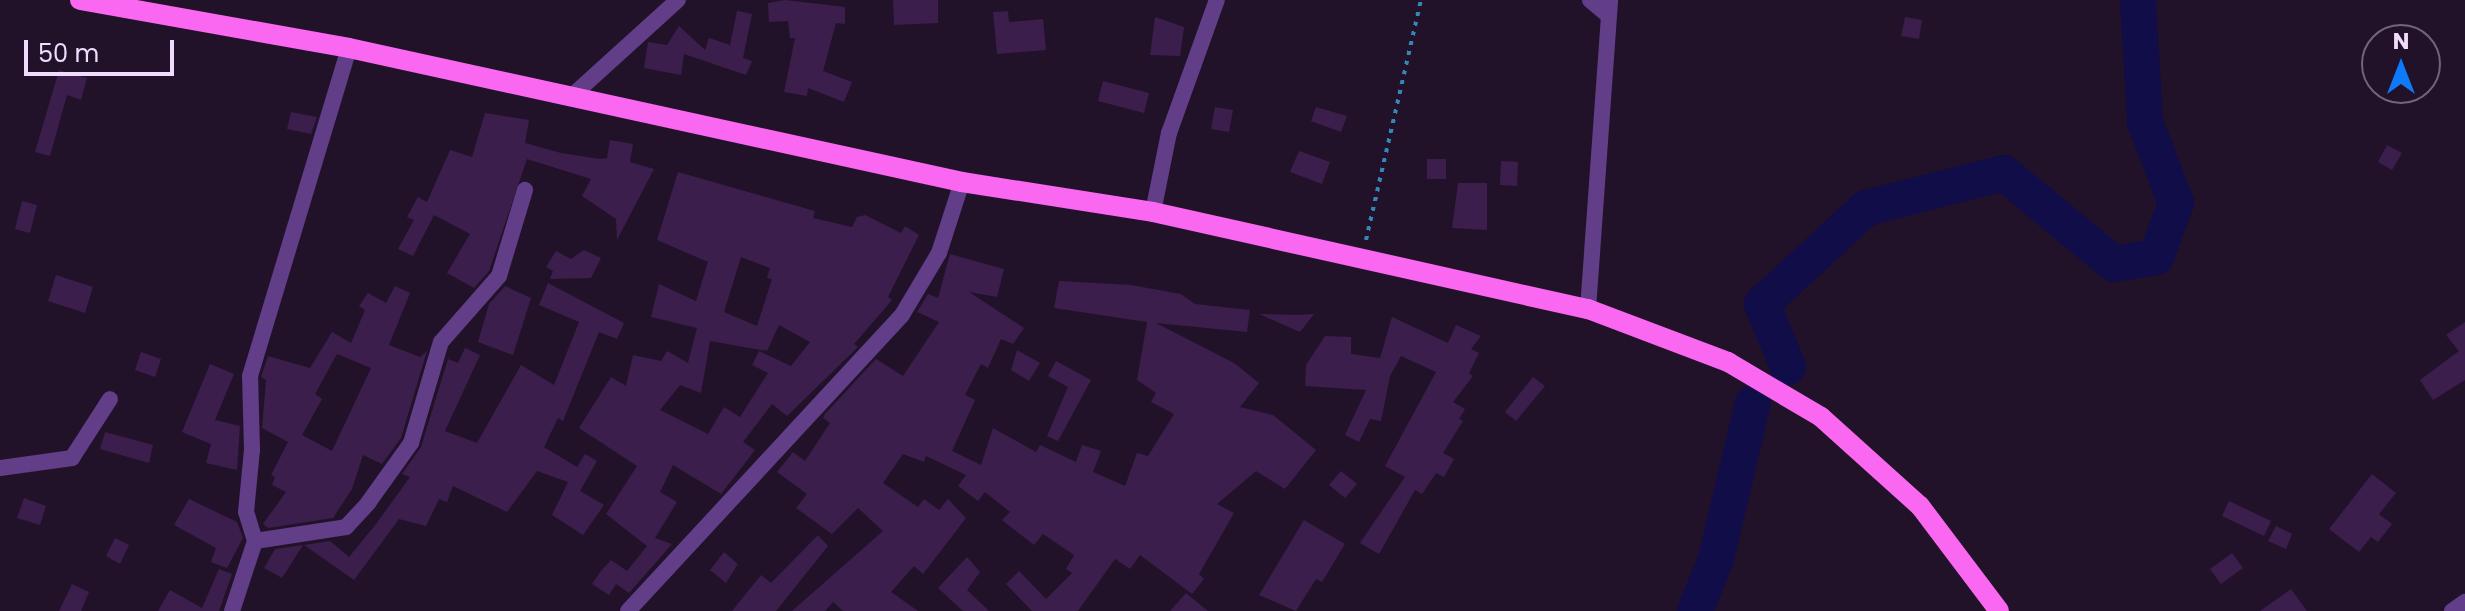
<!DOCTYPE html>
<html>
<head>
<meta charset="utf-8">
<style>
	body { margin:0 }
	#map { position:relative; width:2465px; height:611px; overflow:hidden; background:#21122a; font-family:Poppins,sans-serif }
	div>[style] { position:absolute }
	[style*='--x'] { left:calc(var(--x)*1px); top:calc(var(--y)*1px); width:calc(var(--w)*1px); rotate:calc(var(--a)*1deg) }
	.river>* { height:36px; margin:-18px; padding:0 18px; transform-origin:18px; border-radius:18px; background:#110d48 }
	.building>* { inset:0; background:#3b1e4b }
	.path>* { height:4px; margin-top:-2px; transform-origin:0; background:repeating-linear-gradient(90deg,#3587b9 0 4px,transparent 0 10px) }
	.minor>* { height:16px; margin:-8px; padding:0 8px; transform-origin:8px; border-radius:8px; background:#613e87 }
	.primary>* { height:20px; margin:-10px; padding:0 10px; transform-origin:10px; border-radius:10px; background:#fa67f1 }
	span { translate:-50% -50%; white-space:nowrap; text-align:center; line-height:1.15; -webkit-text-stroke:7px #21122a; paint-order:stroke }
	.north { position:absolute; left:2361px; top:24px; width:80px; height:80px; box-sizing:border-box; background:#21122a; border:2px solid #73637f; border-radius:50%; rotate:0deg; font-size:22px; font-weight:700; line-height:32px; text-align:center; color:#efdcfe }
	.north::after { content:''; display:block; margin:auto; width:28px; height:36px; background:#0e7af8; clip-path:polygon(50% 0,100% 100%,50% 72%,0 100%) }
	.scale { position:absolute; left:24px; top:40px; width:150px; height:36px; box-sizing:border-box; border:4px solid #efdcfe; border-top:0; padding-left:10px; font-size:24px; line-height:28px; white-space:nowrap; color:#efdcfe; -webkit-text-stroke:6px #21122a; paint-order:stroke }
</style>
</head>
<body>
<div id="map">
	<div class="river">
		<div style="--x:1788;--y:367;--w:68;--a:-112.4"></div>
		<div style="--x:1762;--y:304;--w:142;--a:-42.7"></div>
		<div style="--x:1866;--y:208;--w:142;--a:-14.2"></div>
		<div style="--x:2004;--y:173;--w:143;--a:39.6"></div>
		<div style="--x:2114;--y:264;--w:43;--a:-9.5"></div>
		<div style="--x:2156;--y:257;--w:58;--a:-69.7"></div>
		<div style="--x:2176;--y:203;--w:87;--a:-110.9"></div>
		<div style="--x:2145;--y:122;--w:122;--a:-93.3"></div>
		<div style="--x:1695;--y:611;--w:56;--a:-68"></div>
		<div style="--x:1716;--y:559;--w:160;--a:-76.7"></div>
	</div>
	<div class="building">
		<div style="clip-path:polygon(785px 0,845px 7px,845px 24px,836px 23px,823px 71px,852px 82px,844px 102px,808px 88px,807px 96px,784px 92px,795px 38px,790px 38px,788px 21px,769px 22px,768px 3px)"></div>
		<div style="clip-path:polygon(893px 0,938px 0,938px 23px,894px 25px)"></div>
		<div style="clip-path:polygon(737px 11px,752px 14px,743px 58px,752px 61px,746px 75px,684px 54px,681px 75px,644px 68px,648px 42px,667px 45px,679px 26px,705px 50px,709px 38px,730px 45px)"></div>
		<div style="clip-path:polygon(1008px 11px,1009px 22px,1043px 19px,1046px 50px,997px 54px,993px 12px)"></div>
		<div style="clip-path:polygon(1155px 17px,1184px 27px,1180px 56px,1150px 55px)"></div>
		<div style="clip-path:polygon(1905px 17px,1922px 20px,1919px 39px,1901px 36px)"></div>
		<div style="clip-path:polygon(59px 70px,87px 78px,81px 100px,67px 95px,50px 156px,35px 152px)"></div>
		<div style="clip-path:polygon(1103px 81px,1149px 93px,1144px 113px,1098px 101px)"></div>
		<div style="clip-path:polygon(1215px 107px,1233px 110px,1229px 132px,1211px 129px)"></div>
		<div style="clip-path:polygon(1316px 107px,1347px 116px,1341px 132px,1311px 121px)"></div>
		<div style="clip-path:polygon(291px 112px,317px 117px,311px 134px,287px 129px)"></div>
		<div style="clip-path:polygon(485px 113px,529px 120px,525px 143px,561px 153px,600px 159px,607px 158px,610px 140px,633px 144px,630px 162px,654px 169px,617px 240px,616px 219px,582px 196px,591px 179px,527px 159px,489px 271px,474px 288px,447px 273px,470px 234px,434px 215px,413px 256px,398px 249px,414px 220px,407px 217px,418px 197px,427px 202px,450px 150px,472px 157px)"></div>
		<div style="clip-path:polygon(2387px 145px,2402px 153px,2392px 170px,2378px 162px)"></div>
		<div style="clip-path:polygon(1299px 151px,1330px 162px,1322px 184px,1290px 172px)"></div>
		<div style="clip-path:polygon(1427px 159px,1446px 159px,1446px 179px,1427px 179px)"></div>
		<div style="clip-path:polygon(1501px 161px,1518px 162px,1517px 186px,1500px 185px)"></div>
		<div style="clip-path:polygon(evenodd,678px 172px,815px 211px,813px 218px,852px 227px,857px 217px,865px 215px,901px 233px,905px 226px,919px 235px,888px 297px,892px 300px,854px 344px,858px 347px,787px 416px,772px 404px,743px 442px,755px 450px,721px 494px,673px 465px,660px 492px,677px 502px,655px 538px,672px 544px,629px 593px,616px 584px,609px 595px,592px 584px,601px 571px,611px 560px,627px 571px,647px 546px,606px 514px,637px 466px,579px 428px,611px 377px,626px 386px,633px 355px,661px 361px,667px 351px,688px 363px,697px 328px,651px 317px,659px 284px,696px 301px,708px 262px,657px 240px,678px 172px,741px 257px,770px 268px,767px 278px,772px 279px,757px 326px,724px 312px,741px 257px,678px 172px,779px 325px,810px 342px,791px 366px,759px 351px,752px 365px,768px 373px,740px 417px,724px 407px,708px 434px,660px 410px,680px 385px,701px 393px,710px 341px,767px 351px,779px 325px)"></div>
		<div style="clip-path:polygon(1458px 183px,1487px 183px,1487px 230px,1452px 228px)"></div>
		<div style="clip-path:polygon(22px 201px,37px 205px,30px 233px,15px 229px)"></div>
		<div style="clip-path:polygon(584px 250px,601px 258px,591px 278px,550px 279px,553px 271px,546px 267px,556px 251px,571px 259px)"></div>
		<div style="clip-path:polygon(950px 254px,1004px 269px,997px 297px,969px 292px,1024px 328px,1013px 344px,1001px 339px,988px 368px,981px 364px,965px 395px,975px 400px,952px 451px,981px 465px,993px 428px,1036px 452px,1040px 445px,1076px 462px,1082px 445px,1101px 451px,1093px 472px,1125px 486px,1137px 453px,1148px 456px,1174px 414px,1151px 402px,1156px 393px,1137px 380px,1147px 322px,1054px 308px,1059px 281px,1131px 285px,1181px 294px,1195px 304px,1250px 310px,1247px 332px,1156px 323px,1234px 363px,1259px 383px,1240px 407px,1273px 415px,1316px 450px,1285px 489px,1256px 471px,1217px 504px,1234px 513px,1199px 574px,1204px 579px,1192px 594px,1140px 555px,1130px 569px,1115px 559px,1078px 611px,1032px 611px,1006px 584px,1019px 571px,1046px 599px,1072px 573px,1066px 569px,1074px 555px,1043px 534px,1034px 545px,1002px 520px,1010px 512px,985px 492px,978px 501px,958px 486px,966px 475px,926px 456px,924px 462px,903px 454px,883px 483px,918px 507px,924px 499px,939px 510px,948px 499px,966px 518px,923px 574px,914px 566px,891px 592px,918px 611px,843px 611px,833px 602px,825px 611px,792px 611px,883px 531px,858px 508px,832px 534px,796px 508px,807px 494px,777px 472px,793px 452px,805px 461px,830px 423px,823px 418px,825px 414px,876px 359px,903px 376px,939px 322px,917px 312px,928px 294px,938px 298px)"></div>
		<div style="clip-path:polygon(56px 275px,93px 287px,85px 313px,48px 301px)"></div>
		<div style="clip-path:polygon(548px 283px,624px 323px,617px 339px,599px 332px,563px 421px,558px 418px,544px 447px,577px 467px,585px 454px,597px 461px,580px 491px,604px 505px,583px 535px,552px 515px,568px 482px,537px 471px,507px 512px,453px 486px,447px 502px,439px 499px,426px 526px,399px 519px,354px 580px,304px 545px,330px 541px,349px 557px,376px 524px,410px 477px,402px 474px,421px 447px,448px 359px,458px 363px,465px 348px,480px 355px,445px 431px,477px 443px,521px 365px,554px 385px,579px 322px,539px 305px)"></div>
		<div style="clip-path:polygon(evenodd,395px 286px,410px 293px,389px 345px,420px 357px,427px 351px,401px 438px,382px 464px,363px 455px,352px 489px,333px 518px,268px 528px,263px 524px,286px 492px,272px 485px,275px 477px,271px 475px,288px 442px,262px 428px,266px 380px,261px 377px,268px 356px,310px 368px,332px 332px,351px 343px,365px 310px,359px 306px,368px 293px,386px 303px,395px 286px,337px 354px,371px 368px,332px 451px,302px 435px,322px 399px,315px 394px,337px 354px)"></div>
		<div style="clip-path:polygon(505px 286px,531px 298px,513px 355px,478px 342px,489px 304px)"></div>
		<div style="clip-path:polygon(1259px 314px,1296px 315px,1314px 314px,1300px 332px)"></div>
		<div style="clip-path:polygon(1392px 317px,1448px 343px,1456px 325px,1481px 336px,1471px 349px,1479px 353px,1469px 373px,1473px 376px,1453px 402px,1465px 409px,1459px 419px,1463px 421px,1443px 453px,1454px 459px,1444px 477px,1436px 473px,1422px 494px,1415px 490px,1379px 554px,1360px 543px,1405px 477px,1385px 466px,1436px 372px,1401px 356px,1390px 376px,1381px 421px,1370px 419px,1359px 442px,1345px 435px,1366px 390px,1305px 386px,1306px 365px,1325px 336px,1351px 337px,1351px 354px,1380px 358px)"></div>
		<div style="clip-path:polygon(2465px 322px,2465px 380px,2433px 400px,2420px 380px,2459px 351px,2446px 335px)"></div>
		<div style="clip-path:polygon(1017px 350px,1040px 363px,1029px 381px,1011px 370px)"></div>
		<div style="clip-path:polygon(141px 352px,161px 359px,155px 377px,135px 370px)"></div>
		<div style="clip-path:polygon(1056px 361px,1091px 380px,1058px 441px,1047px 436px,1068px 387px,1048px 376px)"></div>
		<div style="clip-path:polygon(210px 364px,234px 374px,215px 420px,240px 426px,237px 470px,206px 463px,211px 444px,182px 432px)"></div>
		<div style="clip-path:polygon(1533px 377px,1545px 386px,1516px 421px,1505px 412px)"></div>
		<div style="clip-path:polygon(105px 432px,153px 445px,149px 463px,100px 449px)"></div>
		<div style="clip-path:polygon(1341px 471px,1357px 484px,1345px 498px,1329px 485px)"></div>
		<div style="clip-path:polygon(2372px 474px,2396px 493px,2379px 514px,2392px 524px,2378px 542px,2371px 537px,2359px 552px,2329px 529px)"></div>
		<div style="clip-path:polygon(24px 498px,46px 506px,40px 525px,17px 518px)"></div>
		<div style="clip-path:polygon(189px 499px,237px 522px,243px 538px,227px 568px,211px 562px,216px 548px,174px 525px)"></div>
		<div style="clip-path:polygon(2229px 501px,2271px 521px,2264px 536px,2222px 516px)"></div>
		<div style="clip-path:polygon(1304px 520px,1345px 544px,1322px 582px,1316px 579px,1296px 611px,1259px 595px)"></div>
		<div style="clip-path:polygon(2276px 526px,2292px 534px,2286px 549px,2268px 541px)"></div>
		<div style="clip-path:polygon(818px 535px,828px 546px,776px 611px,732px 611px,761px 575px,771px 583px)"></div>
		<div style="clip-path:polygon(115px 538px,129px 545px,120px 564px,106px 556px)"></div>
		<div style="clip-path:polygon(303px 545px,282px 578px,264px 568px,275px 549px)"></div>
		<div style="clip-path:polygon(724px 552px,738px 564px,726px 583px,710px 570px)"></div>
		<div style="clip-path:polygon(2232px 553px,2243px 568px,2221px 584px,2210px 569px)"></div>
		<div style="clip-path:polygon(967px 557px,980px 572px,967px 590px,989px 611px,963px 611px,938px 588px)"></div>
		<div style="clip-path:polygon(219px 569px,232px 574px,219px 611px,158px 611px,170px 590px,202px 608px)"></div>
		<div style="clip-path:polygon(72px 584px,89px 592px,81px 611px,59px 611px)"></div>
		<div style="clip-path:polygon(2291px 589px,2307px 611px,2260px 611px)"></div>
		<div style="clip-path:polygon(1186px 593px,1208px 611px,1170px 611px)"></div>
	</div>
	<div class="path">
		<div style="--x:1366;--y:240;--w:246;--a:-77.1"></div>
	</div>
	<div class="minor">
		<div style="--x:1590;--y:0;--w:23;--a:40"></div>
		<div style="--x:572;--y:96;--w:143;--a:-42.2"></div>
		<div style="--x:1153;--y:212;--w:81;--a:-78.6"></div>
		<div style="--x:1169;--y:133;--w:141;--a:-70.2"></div>
		<div style="--x:1588;--y:309;--w:310;--a:-85.9"></div>
		<div style="--x:0;--y:468;--w:73;--a:-7.9"></div>
		<div style="--x:72;--y:458;--w:70;--a:-57.2"></div>
		<div style="--x:255;--y:541;--w:92;--a:-8.7"></div>
		<div style="--x:346;--y:527;--w:33;--a:-47"></div>
		<div style="--x:368;--y:503;--w:74;--a:-54.4"></div>
		<div style="--x:411;--y:443;--w:105;--a:-73.5"></div>
		<div style="--x:441;--y:342;--w:88;--a:-48.7"></div>
		<div style="--x:499;--y:276;--w:90;--a:-73.2"></div>
		<div style="--x:232;--y:611;--w:74;--a:-71.8"></div>
		<div style="--x:255;--y:541;--w:30;--a:-107"></div>
		<div style="--x:246;--y:512;--w:62;--a:-84.5"></div>
		<div style="--x:252;--y:450;--w:74;--a:-91.5"></div>
		<div style="--x:250;--y:376;--w:343;--a:-73.2"></div>
		<div style="--x:628;--y:611;--w:403;--a:-47.2"></div>
		<div style="--x:902;--y:315;--w:72;--a:-59.2"></div>
		<div style="--x:939;--y:253;--w:75;--a:-72.1"></div>
		<div style="--x:2452;--y:611;--w:16;--a:-35"></div>
	</div>
	<div class="primary">
		<div style="--x:80;--y:0;--w:273;--a:10.1"></div>
		<div style="--x:349;--y:48;--w:627;--a:12.33"></div>
		<div style="--x:962;--y:182;--w:193;--a:8.9"></div>
		<div style="--x:1153;--y:212;--w:446;--a:12.6"></div>
		<div style="--x:1588;--y:309;--w:150;--a:20.7"></div>
		<div style="--x:1728;--y:362;--w:108;--a:30.6"></div>
		<div style="--x:1821;--y:417;--w:133;--a:42"></div>
		<div style="--x:1920;--y:506;--w:131;--a:53"></div>
	</div>
	<div class="north">N</div>
	<div class="scale">50 m</div>
</div>
</body>
</html>
